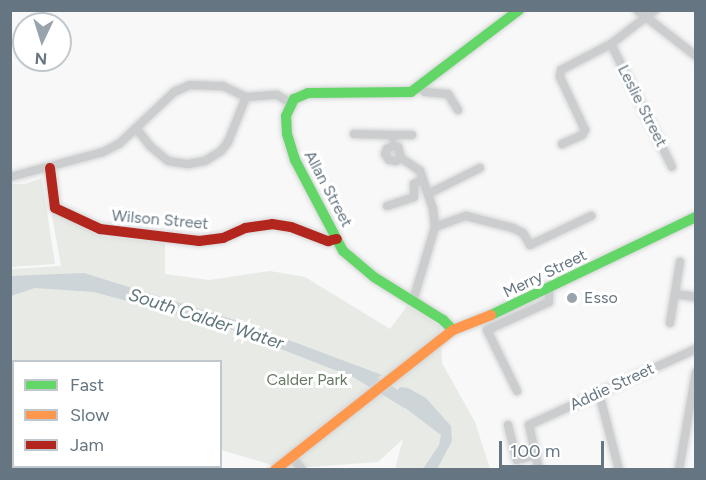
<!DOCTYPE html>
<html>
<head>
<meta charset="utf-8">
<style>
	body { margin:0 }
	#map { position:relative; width:706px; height:480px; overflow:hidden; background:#f8f8f8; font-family:Figtree,sans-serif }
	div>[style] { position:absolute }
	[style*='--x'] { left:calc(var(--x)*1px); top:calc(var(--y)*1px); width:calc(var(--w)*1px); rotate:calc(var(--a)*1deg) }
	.green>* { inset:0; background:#e7eae5 }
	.water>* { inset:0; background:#cdd5d8 }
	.river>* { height:12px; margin:-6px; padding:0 6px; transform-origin:6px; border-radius:6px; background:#cdd5d8 }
	.roads { filter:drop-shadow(0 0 2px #d4d5d6) drop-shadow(0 0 2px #d4d5d6) }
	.street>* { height:8px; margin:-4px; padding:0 4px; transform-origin:4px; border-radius:4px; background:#cbcdce }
	.fast>* { height:10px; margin:-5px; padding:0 5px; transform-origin:5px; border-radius:5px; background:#63d668 }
	.slow>* { height:10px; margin:-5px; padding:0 5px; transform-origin:5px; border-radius:5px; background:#ff974d }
	.jam>* { height:10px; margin:-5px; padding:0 5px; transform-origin:5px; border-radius:5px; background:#b3261e }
	.dots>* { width:16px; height:16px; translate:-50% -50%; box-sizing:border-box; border:3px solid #fff; border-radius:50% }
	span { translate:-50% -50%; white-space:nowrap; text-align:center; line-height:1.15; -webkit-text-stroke:6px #fff; paint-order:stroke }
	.street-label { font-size:16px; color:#657581 }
	.poi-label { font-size:16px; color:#657581 }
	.left { translate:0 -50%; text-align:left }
	.park-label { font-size:16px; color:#687963 }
	.water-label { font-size:18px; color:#5f747b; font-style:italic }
	.frame { position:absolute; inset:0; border:12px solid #657581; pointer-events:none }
	.legend { position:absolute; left:12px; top:360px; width:210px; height:108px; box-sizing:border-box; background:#fff; border:2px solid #c1c8cd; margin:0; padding:8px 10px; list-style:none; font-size:18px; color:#657581 }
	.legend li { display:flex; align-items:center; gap:12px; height:30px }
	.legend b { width:30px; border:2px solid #c1c8cd }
	.north { position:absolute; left:12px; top:12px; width:60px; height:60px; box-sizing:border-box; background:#fff; border:2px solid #c1c8cd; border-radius:50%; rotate:184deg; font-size:16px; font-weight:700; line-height:24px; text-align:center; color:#657581 }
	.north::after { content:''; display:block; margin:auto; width:21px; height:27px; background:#98a3ab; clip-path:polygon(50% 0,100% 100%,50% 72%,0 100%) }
	.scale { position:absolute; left:499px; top:441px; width:105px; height:27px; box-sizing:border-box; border:3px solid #657581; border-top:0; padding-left:8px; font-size:18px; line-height:21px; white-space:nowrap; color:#657581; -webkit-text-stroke:4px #fff; paint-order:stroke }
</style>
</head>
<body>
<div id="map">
	<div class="green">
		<div style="clip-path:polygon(42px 178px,55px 264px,11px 267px,11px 184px,25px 184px)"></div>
		<div style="clip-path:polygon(51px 210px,99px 236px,165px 243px,165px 274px,209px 280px,270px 271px,305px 277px,390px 329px,407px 306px,440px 326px,442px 363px,475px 422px,490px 469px,395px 469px,403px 439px,378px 462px,311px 467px,279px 467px,221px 450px,220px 362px,14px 362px,14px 466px,22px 467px,21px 469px,11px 470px,11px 269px,61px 266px)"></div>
	</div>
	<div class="water">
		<div style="clip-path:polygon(84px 273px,238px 321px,382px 375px,368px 383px,230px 329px,94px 292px,35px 288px,11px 296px,11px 276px)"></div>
		<div style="clip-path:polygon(400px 387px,408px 388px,426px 398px,451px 426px,452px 441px,437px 469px,423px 469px,439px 445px,441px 435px,392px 398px)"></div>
	</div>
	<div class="river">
		<div style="--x:360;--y:374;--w:54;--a:31.3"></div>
	</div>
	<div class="roads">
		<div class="street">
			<div style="--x:637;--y:10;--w:75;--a:37.9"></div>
			<div style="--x:611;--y:44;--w:137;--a:63.6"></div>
			<div style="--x:419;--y:86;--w:8;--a:45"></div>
			<div style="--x:425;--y:92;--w:23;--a:5"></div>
			<div style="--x:448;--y:94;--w:19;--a:58"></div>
			<div style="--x:136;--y:128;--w:23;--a:52"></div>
			<div style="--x:150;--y:146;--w:23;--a:40"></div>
			<div style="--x:168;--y:161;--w:20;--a:9"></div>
			<div style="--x:188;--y:164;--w:17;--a:-10"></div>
			<div style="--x:205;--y:161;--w:19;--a:-32"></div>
			<div style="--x:221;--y:151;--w:11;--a:-52"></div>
			<div style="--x:228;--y:142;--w:48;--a:-68.2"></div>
			<div style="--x:354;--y:134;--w:40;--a:1.4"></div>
			<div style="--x:393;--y:138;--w:3;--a:-72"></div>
			<div style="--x:394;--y:135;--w:18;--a:0"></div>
			<div style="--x:562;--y:144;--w:22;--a:-24"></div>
			<div style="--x:582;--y:135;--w:6;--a:-59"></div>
			<div style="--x:585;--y:130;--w:59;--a:-115.3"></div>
			<div style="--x:560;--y:77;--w:7;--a:-82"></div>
			<div style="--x:561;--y:70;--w:56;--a:-27.5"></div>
			<div style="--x:611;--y:44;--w:56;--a:-37.7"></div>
			<div style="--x:401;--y:158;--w:11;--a:-105"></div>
			<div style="--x:398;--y:147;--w:5;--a:-169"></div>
			<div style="--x:393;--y:146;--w:7;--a:153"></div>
			<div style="--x:387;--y:149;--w:5;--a:112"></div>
			<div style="--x:385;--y:154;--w:7;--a:56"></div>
			<div style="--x:389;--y:160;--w:7;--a:8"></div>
			<div style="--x:396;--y:161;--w:6;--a:-31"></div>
			<div style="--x:401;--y:158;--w:23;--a:34"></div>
			<div style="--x:420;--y:171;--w:40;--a:71.1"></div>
			<div style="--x:433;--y:209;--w:18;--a:84"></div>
			<div style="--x:435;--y:227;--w:77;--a:106.6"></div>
			<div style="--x:10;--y:177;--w:96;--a:-15"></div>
			<div style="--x:103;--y:152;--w:18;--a:-27"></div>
			<div style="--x:119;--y:144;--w:76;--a:-43.4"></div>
			<div style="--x:174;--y:92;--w:17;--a:-24"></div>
			<div style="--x:190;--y:85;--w:33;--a:2"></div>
			<div style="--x:223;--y:86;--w:25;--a:26"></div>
			<div style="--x:246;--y:97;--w:31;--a:-4"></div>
			<div style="--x:277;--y:95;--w:16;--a:30"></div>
			<div style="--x:428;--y:194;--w:58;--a:-26.6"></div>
			<div style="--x:387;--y:206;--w:28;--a:-18"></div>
			<div style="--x:414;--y:197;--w:13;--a:-90"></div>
			<div style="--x:414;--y:184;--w:10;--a:-29"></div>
			<div style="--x:435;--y:227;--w:33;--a:-20"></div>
			<div style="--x:466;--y:216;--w:49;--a:14.3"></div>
			<div style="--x:513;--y:228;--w:11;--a:27"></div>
			<div style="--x:523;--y:233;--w:14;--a:60"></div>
			<div style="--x:530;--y:245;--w:68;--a:-25.4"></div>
			<div style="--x:675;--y:294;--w:21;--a:8"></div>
			<div style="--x:670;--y:323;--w:62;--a:-80.7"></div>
			<div style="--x:517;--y:391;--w:68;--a:-116.2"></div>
			<div style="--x:487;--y:330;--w:68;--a:-24.3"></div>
			<div style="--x:549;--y:302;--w:14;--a:-90"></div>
			<div style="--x:599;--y:393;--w:80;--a:75.4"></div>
			<div style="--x:508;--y:425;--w:36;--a:76"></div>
			<div style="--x:517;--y:460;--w:20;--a:-15"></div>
			<div style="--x:293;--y:458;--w:15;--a:53"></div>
			<div style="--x:128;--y:466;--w:5;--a:53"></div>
			<div style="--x:40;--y:470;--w:4;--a:-76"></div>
			<div style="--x:75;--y:470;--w:6;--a:-39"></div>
			<div style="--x:539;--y:470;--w:46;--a:-102.5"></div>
			<div style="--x:529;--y:425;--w:183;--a:-24.5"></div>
			<div style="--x:679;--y:470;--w:99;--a:-80.2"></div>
		</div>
		<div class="fast">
			<div style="--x:491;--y:315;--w:227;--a:-25.6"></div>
			<div style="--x:453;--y:330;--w:14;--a:-135"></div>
			<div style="--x:443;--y:320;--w:81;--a:-148.1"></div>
			<div style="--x:374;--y:277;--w:40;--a:-140"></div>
			<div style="--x:343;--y:251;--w:103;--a:-117.8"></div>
			<div style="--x:295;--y:160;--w:27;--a:-107"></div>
			<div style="--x:287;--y:134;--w:18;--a:-93"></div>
			<div style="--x:286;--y:116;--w:19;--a:-65"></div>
			<div style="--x:294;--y:99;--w:15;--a:-23"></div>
			<div style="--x:308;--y:93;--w:103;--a:-0.6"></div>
			<div style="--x:411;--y:92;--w:136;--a:-37.2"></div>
		</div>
		<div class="slow">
			<div style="--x:275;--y:470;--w:226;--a:-38.2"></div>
			<div style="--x:453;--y:330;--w:41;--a:-21.5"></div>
		</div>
		<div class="jam">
			<div style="--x:50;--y:168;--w:40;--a:82.9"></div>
			<div style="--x:55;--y:208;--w:50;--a:25"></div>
			<div style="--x:100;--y:229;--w:100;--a:6.9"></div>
			<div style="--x:199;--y:241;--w:24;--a:-7"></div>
			<div style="--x:223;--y:238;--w:24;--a:-24"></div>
			<div style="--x:245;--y:228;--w:27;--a:-8"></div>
			<div style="--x:272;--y:224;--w:19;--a:9"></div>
			<div style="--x:291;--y:227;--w:40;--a:21"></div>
			<div style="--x:328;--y:241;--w:9;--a:-13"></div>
		</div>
	</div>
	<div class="dots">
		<div style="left:572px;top:298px;background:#98a3ab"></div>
	</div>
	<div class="street-label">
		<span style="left:642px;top:106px;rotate:63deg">Leslie Street</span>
		<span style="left:328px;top:189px;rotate:62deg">Allan Street</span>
		<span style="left:160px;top:220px;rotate:5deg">Wilson Street</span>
		<span style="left:545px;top:274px;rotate:-26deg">Merry Street</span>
		<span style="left:612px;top:387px;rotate:-25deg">Addie Street</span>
	</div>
	<div class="poi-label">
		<span class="left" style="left:584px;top:298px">Esso</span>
	</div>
	<div class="park-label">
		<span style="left:307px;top:380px">Calder Park</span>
	</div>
	<div class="water-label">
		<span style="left:206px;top:319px;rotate:18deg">South Calder Water</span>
	</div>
	<div class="frame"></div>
	<ul class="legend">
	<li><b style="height:8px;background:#63d668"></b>Fast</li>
	<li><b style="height:8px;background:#ff974d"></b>Slow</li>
	<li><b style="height:8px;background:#b3261e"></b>Jam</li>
	</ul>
	<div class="north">N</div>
	<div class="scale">100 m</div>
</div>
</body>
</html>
